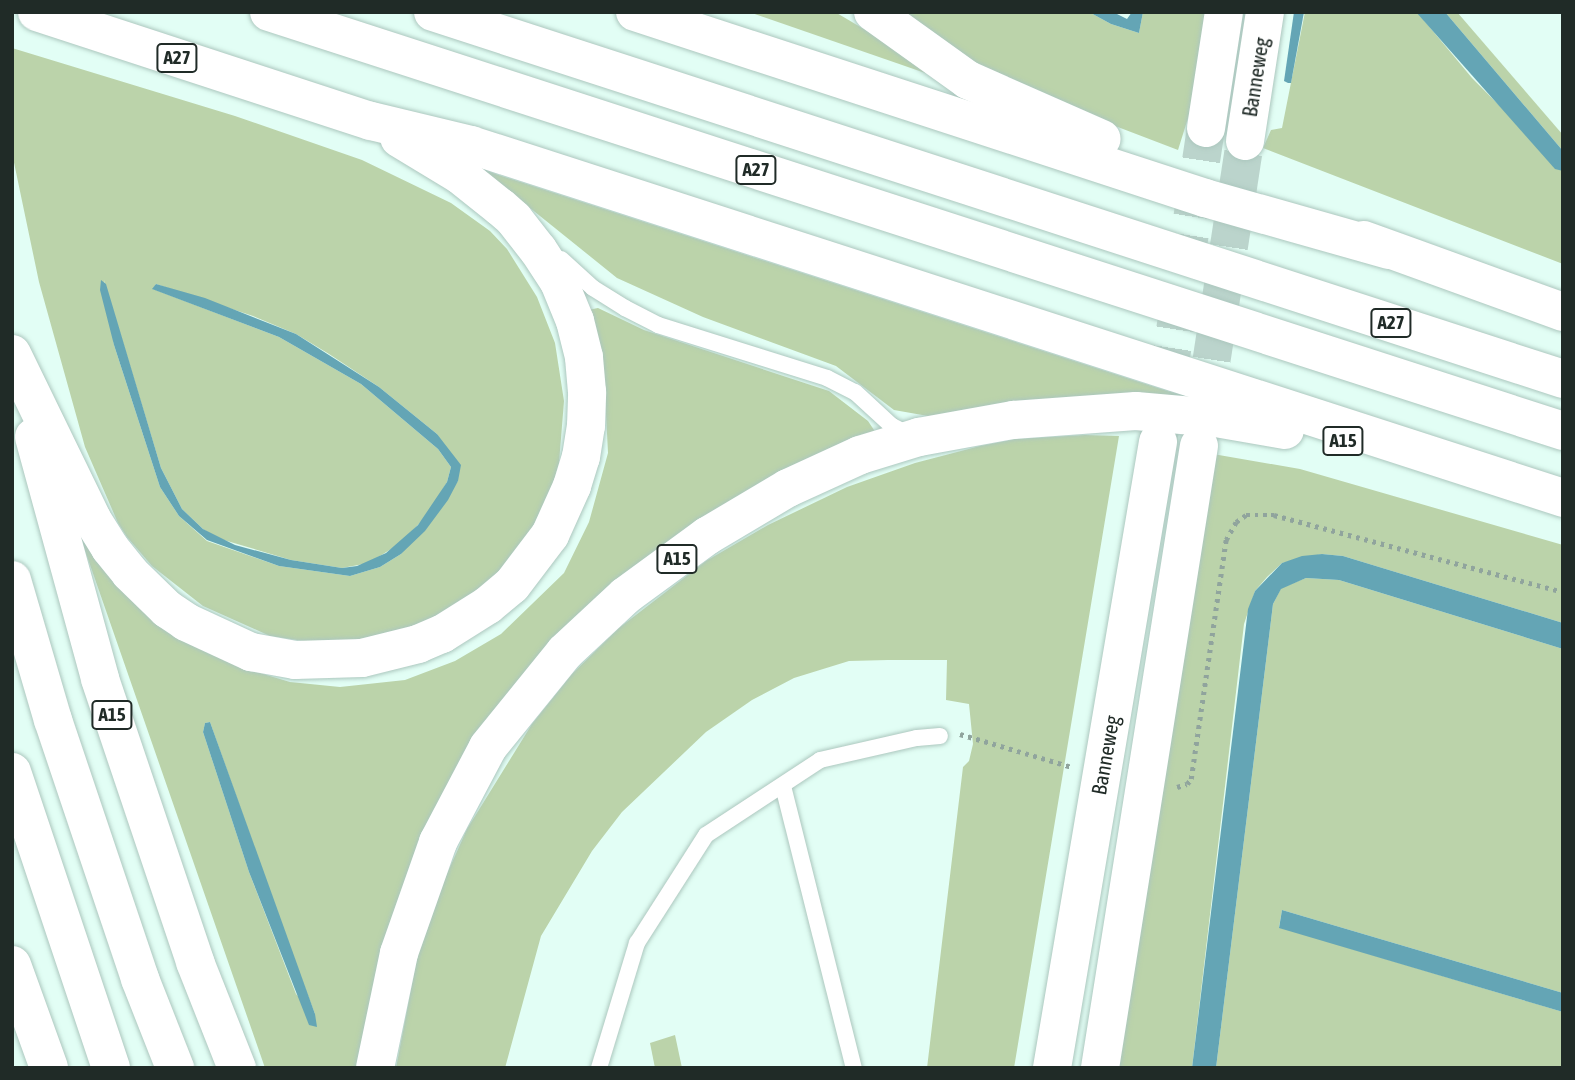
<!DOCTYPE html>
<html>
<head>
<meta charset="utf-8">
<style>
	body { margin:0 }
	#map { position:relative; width:1575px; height:1080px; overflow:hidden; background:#e2fef5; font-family:"Asap Condensed",sans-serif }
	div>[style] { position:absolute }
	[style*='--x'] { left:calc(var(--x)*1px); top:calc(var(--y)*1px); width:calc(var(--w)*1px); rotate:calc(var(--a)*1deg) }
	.green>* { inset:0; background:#bbd3aa }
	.water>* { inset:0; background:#64a5b5 }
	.secondary-tunnel>* { height:38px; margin-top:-19px; transform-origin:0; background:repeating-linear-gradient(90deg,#bbd4cc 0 38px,transparent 0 57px) }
	.path>* { height:4.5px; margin-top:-2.25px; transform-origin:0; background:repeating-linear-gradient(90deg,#90a49d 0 3.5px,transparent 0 8.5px) }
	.roads { filter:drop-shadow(0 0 2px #acc7be) drop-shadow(0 0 2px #acc7be) }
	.service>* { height:16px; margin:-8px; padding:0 8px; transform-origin:8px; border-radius:8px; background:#fff }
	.secondary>* { height:38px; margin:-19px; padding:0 19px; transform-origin:19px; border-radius:19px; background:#fff }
	.motorway>* { height:38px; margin:-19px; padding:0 19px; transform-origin:19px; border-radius:19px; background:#fff }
	span { translate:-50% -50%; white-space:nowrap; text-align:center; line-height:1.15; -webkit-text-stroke:7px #fff; paint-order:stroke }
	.shield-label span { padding:2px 5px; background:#fff; border:2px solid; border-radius:5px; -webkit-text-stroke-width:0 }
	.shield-label { font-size:19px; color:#202b27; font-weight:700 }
	.street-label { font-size:21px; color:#202b27 }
	.frame { position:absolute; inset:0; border:14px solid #202b27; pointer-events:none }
</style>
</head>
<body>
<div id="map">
	<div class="green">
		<div style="clip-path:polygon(749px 12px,835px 12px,957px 84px)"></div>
		<div style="clip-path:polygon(900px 12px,1089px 12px,1111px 24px,1139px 33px,1143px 12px,1208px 12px,1194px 99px,1178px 150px,1055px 103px,987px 70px)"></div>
		<div style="clip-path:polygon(1305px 12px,1417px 12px,1472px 78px,1563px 170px,1563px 264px,1263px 148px,1271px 130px,1282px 128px)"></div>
		<div style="clip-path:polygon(1445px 12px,1457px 12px,1563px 135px,1563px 151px)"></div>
		<div style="clip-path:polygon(evenodd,12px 48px,235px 116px,362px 160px,451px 203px,490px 231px,507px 249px,537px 297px,555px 343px,564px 401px,559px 463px,546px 510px,510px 564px,441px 622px,331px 645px,270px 636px,203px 606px,152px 566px,127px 537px,118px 523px,85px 447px,39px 282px,12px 153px,12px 48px,104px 280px,161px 468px,182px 509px,203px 529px,217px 538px,291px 560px,342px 568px,369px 563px,402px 542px,427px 515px,447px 482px,451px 467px,438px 449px,361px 384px,279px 337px,153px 289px,156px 284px,253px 316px,296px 334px,329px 354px,379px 387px,437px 434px,458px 481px,401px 554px,380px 567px,350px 576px,279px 566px,207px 541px,179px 516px,160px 487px,114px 345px,104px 280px)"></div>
		<div style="clip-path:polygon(483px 170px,1223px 409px,928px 416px,894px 410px,836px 366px,703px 317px,617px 278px)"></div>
		<div style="clip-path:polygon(evenodd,598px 308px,644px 330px,829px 391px,868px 421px,880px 439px,814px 465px,504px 710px,364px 1068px,265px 1068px,56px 467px,246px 669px,290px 682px,340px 687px,405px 680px,455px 661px,501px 634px,564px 573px,589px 522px,608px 453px,605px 394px,588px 310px,598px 308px,210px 722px,289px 946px,315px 1014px,296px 994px,249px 872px,203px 732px,205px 723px,210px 722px)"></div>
		<div style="clip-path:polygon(1085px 435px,1119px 436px,1014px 1068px,927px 1068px,963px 767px,969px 761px,973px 744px,969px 704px,946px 700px,947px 660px,888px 660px,849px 661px,794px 678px,752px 700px,706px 732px,622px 812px,592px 851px,541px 936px,505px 1068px,396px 1068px,418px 953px,442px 885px,467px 829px,532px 724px,572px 674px,619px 628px,706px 561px,768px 525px,847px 487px,915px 463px,980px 446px,1016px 439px)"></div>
		<div style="clip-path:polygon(1213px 454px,1300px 469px,1563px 545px,1563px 623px,1343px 556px,1322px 554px,1282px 563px,1267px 577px,1255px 591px,1244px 624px,1192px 1068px,1111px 1068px)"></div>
		<div style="clip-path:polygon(1306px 578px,1339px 580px,1563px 649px,1563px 993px,1282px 910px,1279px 927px,1563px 1012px,1563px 1068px,1216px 1068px,1273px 604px,1281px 588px)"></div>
		<div style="clip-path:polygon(675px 1035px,682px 1068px,655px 1068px,650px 1043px)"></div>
	</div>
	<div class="water">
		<div style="clip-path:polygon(1089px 12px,1113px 12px,1127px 19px,1132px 12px,1143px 12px,1139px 33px,1111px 24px)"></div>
		<div style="clip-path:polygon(1294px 12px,1304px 12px,1291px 83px,1288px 83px,1284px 81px)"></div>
		<div style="clip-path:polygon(1416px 12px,1445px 12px,1563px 151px,1563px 171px,1555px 169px)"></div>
		<div style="clip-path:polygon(101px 280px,106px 284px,161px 468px,182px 509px,203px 529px,235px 545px,291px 560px,342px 568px,357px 566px,386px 553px,418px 525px,447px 482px,451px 467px,438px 449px,361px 384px,279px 337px,152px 289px,156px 284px,205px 298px,296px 334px,379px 387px,437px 434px,461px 465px,458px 481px,448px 500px,425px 531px,401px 554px,380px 567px,350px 576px,279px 566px,207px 540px,179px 516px,160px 487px,114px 345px,100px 290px)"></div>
		<div style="clip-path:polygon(1322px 554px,1343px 556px,1563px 623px,1563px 649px,1339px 580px,1306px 578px,1281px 589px,1273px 604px,1216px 1068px,1192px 1068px,1248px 609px,1255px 591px,1282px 563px,1302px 556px)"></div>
		<div style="clip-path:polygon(210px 722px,315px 1014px,317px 1027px,309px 1025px,249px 872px,203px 732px,205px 723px)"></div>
		<div style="clip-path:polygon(1282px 910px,1563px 993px,1563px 1012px,1279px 928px)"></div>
	</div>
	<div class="secondary-tunnel">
		<div style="--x:1203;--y:416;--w:278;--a:-81.3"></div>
		<div style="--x:1158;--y:442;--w:318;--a:-81.3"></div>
	</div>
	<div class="path">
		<div style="--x:960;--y:734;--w:117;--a:16.4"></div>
		<div style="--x:1177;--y:787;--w:10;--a:-17"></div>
		<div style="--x:1187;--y:784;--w:6;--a:-51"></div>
		<div style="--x:1191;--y:779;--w:242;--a:-81.7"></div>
		<div style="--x:1226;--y:540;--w:21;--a:-61"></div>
		<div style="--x:1236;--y:522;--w:12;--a:-35"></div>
		<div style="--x:1246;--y:515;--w:28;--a:0"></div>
		<div style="--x:1274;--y:515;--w:299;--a:14.9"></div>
	</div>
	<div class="roads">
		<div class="service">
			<div style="--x:561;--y:259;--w:43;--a:42.2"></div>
			<div style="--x:593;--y:288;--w:38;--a:32"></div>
			<div style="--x:625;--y:308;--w:37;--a:27"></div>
			<div style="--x:658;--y:325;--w:177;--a:17.4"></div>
			<div style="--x:827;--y:378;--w:31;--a:27"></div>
			<div style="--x:855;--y:392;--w:50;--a:42.6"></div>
			<div style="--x:892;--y:426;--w:18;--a:27"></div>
			<div style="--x:783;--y:786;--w:291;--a:75.9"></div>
			<div style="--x:599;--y:1068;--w:131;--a:-73.1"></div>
			<div style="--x:637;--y:943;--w:128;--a:-57.4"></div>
			<div style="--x:706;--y:835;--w:136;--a:-33.3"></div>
			<div style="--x:820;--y:760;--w:99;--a:-12.8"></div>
			<div style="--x:917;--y:738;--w:23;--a:-5"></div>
		</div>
		<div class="secondary">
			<div style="--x:1206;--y:128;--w:117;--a:-81.2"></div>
			<div style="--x:1245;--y:141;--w:131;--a:-81.2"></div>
			<div style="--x:1052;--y:1068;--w:635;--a:-80.39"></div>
			<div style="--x:1100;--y:1068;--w:630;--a:-80.96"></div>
		</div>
		<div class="motorway">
			<div style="--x:37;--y:12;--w:351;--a:18.1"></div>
			<div style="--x:371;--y:121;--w:103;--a:13.5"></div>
			<div style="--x:471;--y:145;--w:1148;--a:17.91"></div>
			<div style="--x:269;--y:12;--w:1360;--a:17.94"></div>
			<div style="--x:433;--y:12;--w:1188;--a:17.99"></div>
			<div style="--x:635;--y:12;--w:600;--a:18.07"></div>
			<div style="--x:1205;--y:198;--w:191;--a:15.8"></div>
			<div style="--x:873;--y:12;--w:117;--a:35.6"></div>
			<div style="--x:968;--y:80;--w:146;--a:23.8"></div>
			<div style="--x:1364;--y:240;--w:212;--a:19.9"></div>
			<div style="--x:12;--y:354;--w:183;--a:64.1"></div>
			<div style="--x:92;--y:519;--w:34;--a:58"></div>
			<div style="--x:110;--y:548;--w:32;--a:51"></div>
			<div style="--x:130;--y:573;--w:52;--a:44.2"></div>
			<div style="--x:167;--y:609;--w:23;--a:34"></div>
			<div style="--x:186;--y:622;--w:72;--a:24.8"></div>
			<div style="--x:251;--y:652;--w:45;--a:10.3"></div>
			<div style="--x:295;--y:660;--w:67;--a:-1.7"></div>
			<div style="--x:362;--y:658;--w:58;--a:-14"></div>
			<div style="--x:418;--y:644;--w:26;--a:-23"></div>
			<div style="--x:442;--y:634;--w:54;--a:-32.2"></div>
			<div style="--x:488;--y:605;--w:31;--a:-40"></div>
			<div style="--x:512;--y:585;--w:63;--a:-52.8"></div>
			<div style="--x:550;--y:535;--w:54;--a:-65.8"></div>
			<div style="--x:572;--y:486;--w:30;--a:-73"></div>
			<div style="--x:581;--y:457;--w:31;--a:-81"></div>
			<div style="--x:586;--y:426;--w:34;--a:-88"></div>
			<div style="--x:587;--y:392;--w:35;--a:-95"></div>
			<div style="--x:584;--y:357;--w:37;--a:-104"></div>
			<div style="--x:575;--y:321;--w:42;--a:-112.3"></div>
			<div style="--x:559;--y:282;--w:38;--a:-123"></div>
			<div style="--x:538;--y:250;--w:39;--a:-128"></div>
			<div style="--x:514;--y:219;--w:18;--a:-139"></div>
			<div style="--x:500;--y:207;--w:51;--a:-141.3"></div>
			<div style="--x:460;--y:175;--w:71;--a:-148.8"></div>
			<div style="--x:34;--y:437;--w:251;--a:74.7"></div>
			<div style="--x:100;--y:679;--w:299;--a:71.4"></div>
			<div style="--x:195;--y:962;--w:114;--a:68.4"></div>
			<div style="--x:12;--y:580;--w:146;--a:73.7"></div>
			<div style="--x:53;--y:720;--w:273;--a:71.4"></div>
			<div style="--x:140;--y:979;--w:96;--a:68.5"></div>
			<div style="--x:12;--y:772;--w:312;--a:71.5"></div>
			<div style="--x:12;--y:965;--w:109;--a:70.2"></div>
			<div style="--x:375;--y:1068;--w:117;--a:-78.2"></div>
			<div style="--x:399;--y:953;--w:118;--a:-70.6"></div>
			<div style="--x:438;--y:842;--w:107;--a:-62.2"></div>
			<div style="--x:488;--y:747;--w:122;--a:-51"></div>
			<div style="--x:565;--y:652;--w:82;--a:-43"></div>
			<div style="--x:625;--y:596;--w:102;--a:-36.2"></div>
			<div style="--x:707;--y:536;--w:94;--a:-30.7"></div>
			<div style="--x:788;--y:488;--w:79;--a:-24.6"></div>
			<div style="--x:860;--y:455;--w:62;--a:-17"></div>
			<div style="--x:919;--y:437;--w:96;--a:-10.3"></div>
			<div style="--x:1013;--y:420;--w:123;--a:-4.2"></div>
			<div style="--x:1136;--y:411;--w:80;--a:5"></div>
			<div style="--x:1216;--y:418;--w:70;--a:9.9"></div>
		</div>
	</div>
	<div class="shield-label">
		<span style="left:177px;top:58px">A27</span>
		<span style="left:756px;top:170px">A27</span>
		<span style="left:1391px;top:323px">A27</span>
		<span style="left:1343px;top:441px">A15</span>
		<span style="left:677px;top:559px">A15</span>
		<span style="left:112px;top:715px">A15</span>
	</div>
	<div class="street-label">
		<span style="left:1255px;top:77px;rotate:-81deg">Banneweg</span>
		<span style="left:1105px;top:755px;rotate:-80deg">Banneweg</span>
	</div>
	<div class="frame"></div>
</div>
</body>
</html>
